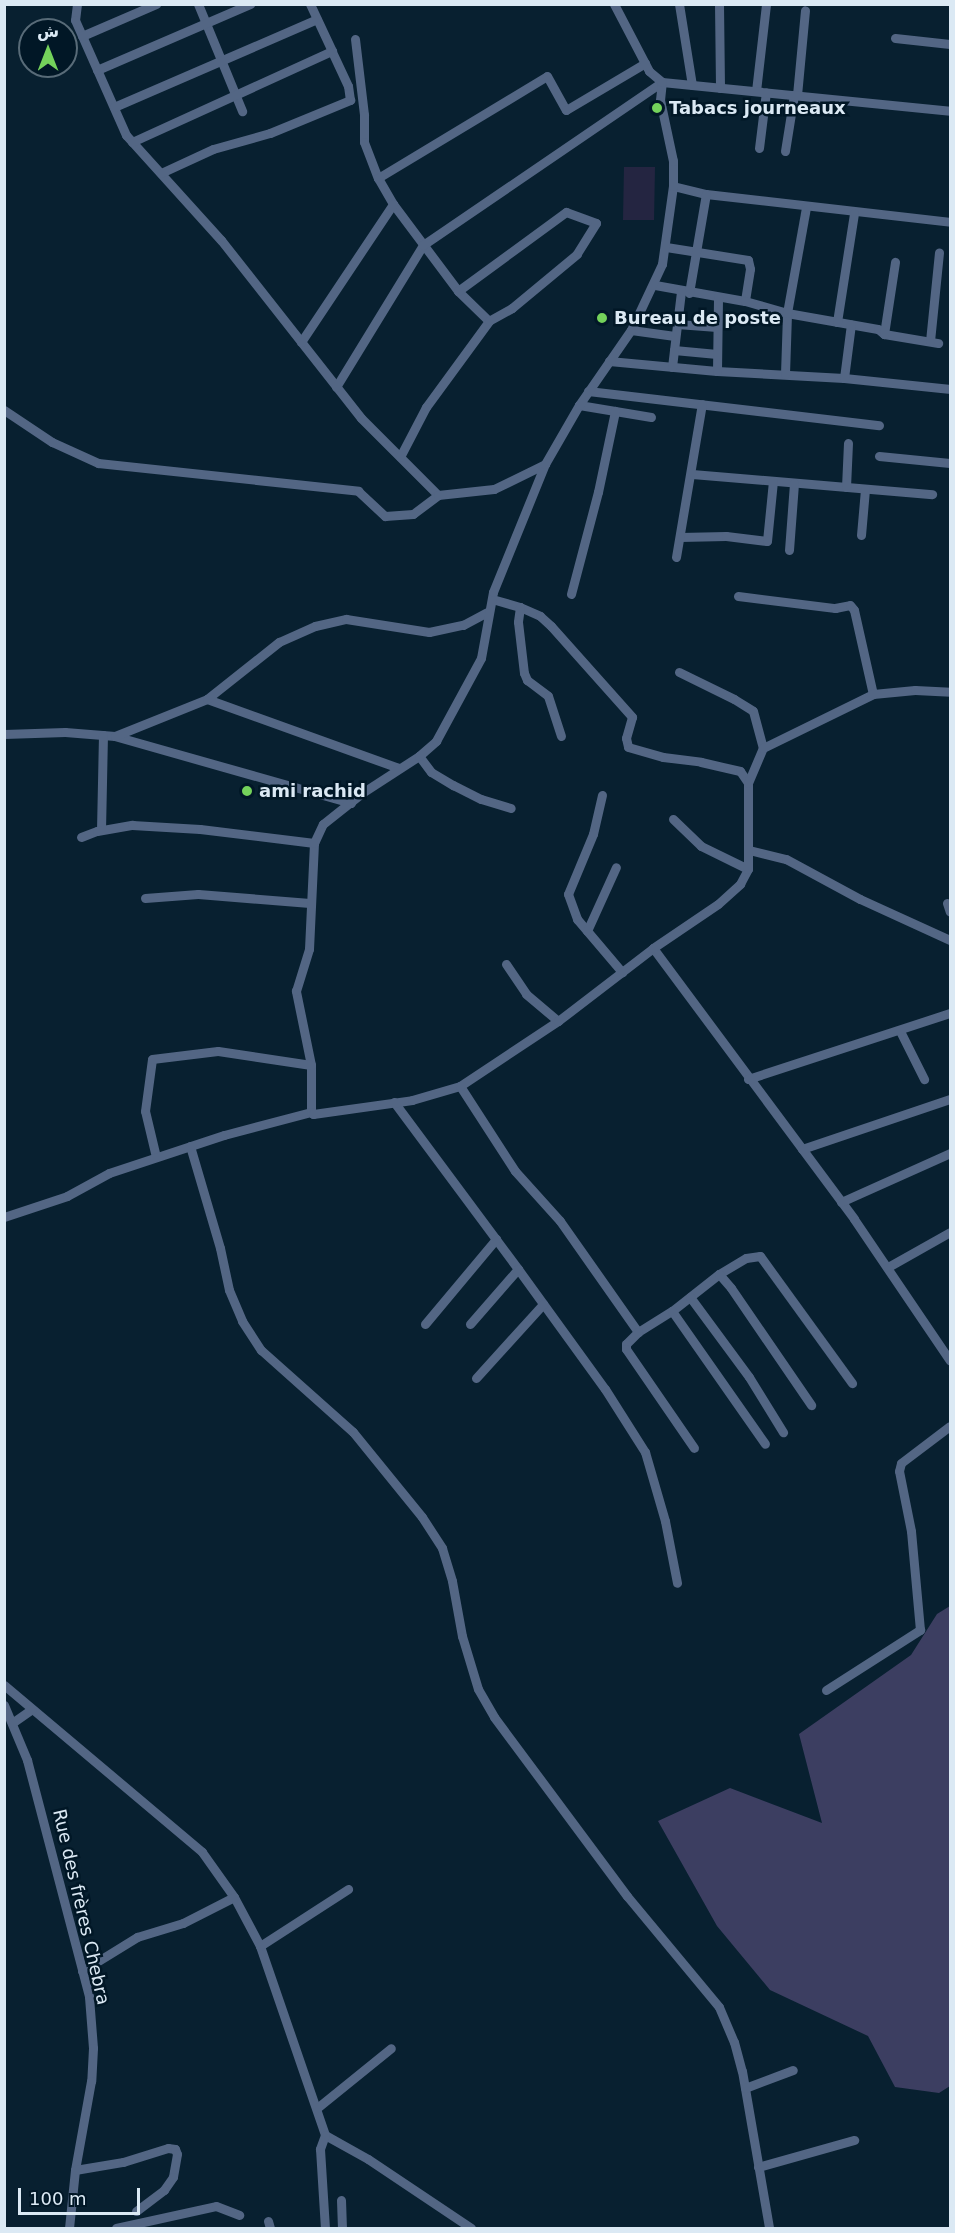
<!DOCTYPE html>
<html>
<head>
<meta charset="utf-8">
<style>
	body { margin:0 }
	#map { position:relative; width:955px; height:2233px; overflow:hidden; background:#082030; font-family:"DejaVu Sans","Noto Naskh Arabic",sans-serif }
	div>[style] { position:absolute }
	[style*='--x'] { left:calc(var(--x)*1px); top:calc(var(--y)*1px); width:calc(var(--w)*1px); rotate:calc(var(--a)*1deg) }
	.green>* { inset:0; background:#242541 }
	.forest>* { inset:0; background:#3c3e61 }
	.minor>* { height:9px; margin:-4.5px; padding:0 4.5px; transform-origin:4.5px; border-radius:4.5px; background:#536684 }
	.dots>* { width:16px; height:16px; translate:-50% -50%; box-sizing:border-box; border:3px solid #011726; border-radius:50% }
	span { translate:-50% -50%; white-space:nowrap; text-align:center; line-height:1.15; -webkit-text-stroke:5px #011726; paint-order:stroke }
	.poi-label { font-size:18px; color:#dbe9f4; font-weight:700 }
	.left { translate:0 -50%; text-align:left }
	.street-label { font-size:18px; color:#dbe9f4 }
	.frame { position:absolute; inset:0; border:6px solid #dbe9f4; pointer-events:none }
	.north { position:absolute; left:18px; top:18px; width:60px; height:60px; box-sizing:border-box; background:#011726; border:2px solid #586b78; border-radius:50%; rotate:0deg; font-size:16px; font-weight:700; line-height:24px; text-align:center; color:#dbe9f4 }
	.north::after { content:''; display:block; margin:auto; width:21px; height:27px; background:#74d25b; clip-path:polygon(50% 0,100% 100%,50% 72%,0 100%) }
	.scale { position:absolute; left:18px; top:2188px; width:122px; height:27px; box-sizing:border-box; border:3px solid #dbe9f4; border-top:0; padding-left:8px; font-size:18px; line-height:21px; white-space:nowrap; color:#dbe9f4; -webkit-text-stroke:4px #011726; paint-order:stroke }
</style>
</head>
<body>
<div id="map">
	<div class="green">
		<div style="clip-path:polygon(624px 167px,655px 167px,654px 220px,623px 220px)"></div>
	</div>
	<div class="forest">
		<div style="clip-path:polygon(950px 1606px,950px 2086px,939px 2093px,895px 2087px,868px 2036px,770px 1990px,717px 1926px,658px 1821px,730px 1788px,822px 1823px,799px 1734px,911px 1655px,937px 1614px)"></div>
	</div>
	<div class="minor">
		<div style="--x:77;--y:4;--w:16;--a:97"></div>
		<div style="--x:75;--y:20;--w:126;--a:66.1"></div>
		<div style="--x:126;--y:135;--w:142;--a:47.9"></div>
		<div style="--x:221;--y:240;--w:226;--a:51.8"></div>
		<div style="--x:361;--y:418;--w:109;--a:45"></div>
		<div style="--x:198;--y:4;--w:116;--a:67.6"></div>
		<div style="--x:679;--y:4;--w:82;--a:80.9"></div>
		<div style="--x:719;--y:4;--w:84;--a:89.3"></div>
		<div style="--x:82;--y:36;--w:81;--a:-23.4"></div>
		<div style="--x:895;--y:38;--w:55;--a:6.2"></div>
		<div style="--x:355;--y:39;--w:77;--a:83.2"></div>
		<div style="--x:364;--y:115;--w:27;--a:90"></div>
		<div style="--x:364;--y:142;--w:39;--a:69"></div>
		<div style="--x:378;--y:178;--w:30;--a:60"></div>
		<div style="--x:393;--y:204;--w:109;--a:53.2"></div>
		<div style="--x:458;--y:291;--w:43;--a:44.1"></div>
		<div style="--x:489;--y:321;--w:107;--a:126.2"></div>
		<div style="--x:426;--y:407;--w:56;--a:117.5"></div>
		<div style="--x:97;--y:70;--w:167;--a:-23.3"></div>
		<div style="--x:756;--y:91;--w:88;--a:-83.4"></div>
		<div style="--x:797;--y:95;--w:85;--a:-84.6"></div>
		<div style="--x:114;--y:107;--w:221;--a:-23.4"></div>
		<div style="--x:132;--y:142;--w:220;--a:-24.5"></div>
		<div style="--x:332;--y:51;--w:52;--a:-115.1"></div>
		<div style="--x:759;--y:148;--w:56;--a:-82.9"></div>
		<div style="--x:785;--y:151;--w:57;--a:-80.9"></div>
		<div style="--x:161;--y:173;--w:57;--a:-24.8"></div>
		<div style="--x:213;--y:149;--w:59;--a:-15.7"></div>
		<div style="--x:270;--y:133;--w:87;--a:-22.4"></div>
		<div style="--x:350;--y:100;--w:14;--a:-98"></div>
		<div style="--x:348;--y:86;--w:38;--a:-115"></div>
		<div style="--x:378;--y:178;--w:197;--a:-31.1"></div>
		<div style="--x:547;--y:76;--w:39;--a:61"></div>
		<div style="--x:566;--y:110;--w:92;--a:-30.7"></div>
		<div style="--x:673;--y:186;--w:34;--a:14"></div>
		<div style="--x:706;--y:194;--w:246;--a:6.5"></div>
		<div style="--x:666;--y:247;--w:83;--a:9"></div>
		<div style="--x:748;--y:260;--w:9;--a:77"></div>
		<div style="--x:750;--y:269;--w:32;--a:99"></div>
		<div style="--x:655;--y:285;--w:91;--a:10.1"></div>
		<div style="--x:745;--y:301;--w:44;--a:15.9"></div>
		<div style="--x:787;--y:313;--w:92;--a:10"></div>
		<div style="--x:878;--y:329;--w:8;--a:40"></div>
		<div style="--x:884;--y:334;--w:55;--a:9.5"></div>
		<div style="--x:458;--y:291;--w:134;--a:-36.2"></div>
		<div style="--x:566;--y:212;--w:32;--a:20"></div>
		<div style="--x:596;--y:223;--w:36;--a:122"></div>
		<div style="--x:577;--y:254;--w:85;--a:140.3"></div>
		<div style="--x:512;--y:308;--w:26;--a:151"></div>
		<div style="--x:689;--y:293;--w:100;--a:-80.3"></div>
		<div style="--x:837;--y:322;--w:110;--a:-81.1"></div>
		<div style="--x:677;--y:324;--w:40;--a:4.3"></div>
		<div style="--x:631;--y:330;--w:44;--a:7.8"></div>
		<div style="--x:884;--y:334;--w:73;--a:-81.3"></div>
		<div style="--x:930;--y:341;--w:89;--a:-84.2"></div>
		<div style="--x:301;--y:342;--w:166;--a:-56.3"></div>
		<div style="--x:674;--y:350;--w:43;--a:5.3"></div>
		<div style="--x:609;--y:361;--w:108;--a:5.3"></div>
		<div style="--x:717;--y:371;--w:127;--a:3.2"></div>
		<div style="--x:844;--y:378;--w:107;--a:5.9"></div>
		<div style="--x:672;--y:367;--w:77;--a:-83.2"></div>
		<div style="--x:717;--y:371;--w:74;--a:-89.2"></div>
		<div style="--x:785;--y:374;--w:61;--a:-88.1"></div>
		<div style="--x:787;--y:313;--w:108;--a:-79.8"></div>
		<div style="--x:844;--y:378;--w:54;--a:-82.6"></div>
		<div style="--x:336;--y:387;--w:167;--a:-58.5"></div>
		<div style="--x:423;--y:245;--w:289;--a:-34.3"></div>
		<div style="--x:662;--y:82;--w:289;--a:5.7"></div>
		<div style="--x:588;--y:391;--w:293;--a:6.7"></div>
		<div style="--x:579;--y:405;--w:73;--a:9.5"></div>
		<div style="--x:4;--y:410;--w:58;--a:33.7"></div>
		<div style="--x:52;--y:442;--w:51;--a:24.5"></div>
		<div style="--x:98;--y:463;--w:262;--a:6.1"></div>
		<div style="--x:358;--y:491;--w:37;--a:43"></div>
		<div style="--x:385;--y:516;--w:28;--a:-4"></div>
		<div style="--x:413;--y:514;--w:31;--a:-37"></div>
		<div style="--x:438;--y:495;--w:56;--a:-6.1"></div>
		<div style="--x:494;--y:489;--w:57;--a:-26.1"></div>
		<div style="--x:879;--y:456;--w:71;--a:5.6"></div>
		<div style="--x:692;--y:474;--w:241;--a:4.8"></div>
		<div style="--x:846;--y:487;--w:44;--a:-87.4"></div>
		<div style="--x:861;--y:535;--w:46;--a:-85"></div>
		<div style="--x:680;--y:537;--w:46;--a:-1.2"></div>
		<div style="--x:726;--y:536;--w:41;--a:7"></div>
		<div style="--x:767;--y:541;--w:60;--a:-84.3"></div>
		<div style="--x:789;--y:550;--w:67;--a:-85.7"></div>
		<div style="--x:676;--y:557;--w:155;--a:-80.4"></div>
		<div style="--x:571;--y:594;--w:106;--a:-75.2"></div>
		<div style="--x:598;--y:492;--w:83;--a:-78.1"></div>
		<div style="--x:738;--y:596;--w:98;--a:7.1"></div>
		<div style="--x:835;--y:608;--w:15;--a:-11"></div>
		<div style="--x:850;--y:605;--w:6;--a:51"></div>
		<div style="--x:854;--y:610;--w:86;--a:77.3"></div>
		<div style="--x:492;--y:599;--w:29;--a:16"></div>
		<div style="--x:520;--y:607;--w:22;--a:24"></div>
		<div style="--x:540;--y:616;--w:15;--a:42"></div>
		<div style="--x:551;--y:626;--w:122;--a:48.3"></div>
		<div style="--x:632;--y:717;--w:22;--a:106"></div>
		<div style="--x:626;--y:738;--w:9;--a:77"></div>
		<div style="--x:628;--y:747;--w:36;--a:16"></div>
		<div style="--x:663;--y:757;--w:38;--a:7"></div>
		<div style="--x:701;--y:762;--w:40;--a:13"></div>
		<div style="--x:740;--y:771;--w:14;--a:56"></div>
		<div style="--x:520;--y:607;--w:15;--a:98"></div>
		<div style="--x:518;--y:622;--w:51;--a:83.3"></div>
		<div style="--x:524;--y:673;--w:8;--a:67"></div>
		<div style="--x:527;--y:680;--w:26;--a:37"></div>
		<div style="--x:548;--y:696;--w:42;--a:72"></div>
		<div style="--x:679;--y:672;--w:61;--a:26.1"></div>
		<div style="--x:734;--y:699;--w:22;--a:32"></div>
		<div style="--x:753;--y:711;--w:38;--a:75"></div>
		<div style="--x:207;--y:699;--w:204;--a:19.8"></div>
		<div style="--x:4;--y:734;--w:61;--a:-1.9"></div>
		<div style="--x:65;--y:732;--w:50;--a:4.6"></div>
		<div style="--x:419;--y:756;--w:20;--a:53"></div>
		<div style="--x:431;--y:772;--w:26;--a:31"></div>
		<div style="--x:453;--y:785;--w:31;--a:27"></div>
		<div style="--x:481;--y:799;--w:31;--a:17"></div>
		<div style="--x:602;--y:795;--w:40;--a:103"></div>
		<div style="--x:593;--y:834;--w:65;--a:112.6"></div>
		<div style="--x:568;--y:894;--w:27;--a:70"></div>
		<div style="--x:577;--y:919;--w:70;--a:49.7"></div>
		<div style="--x:351;--y:803;--w:245;--a:-164.2"></div>
		<div style="--x:115;--y:736;--w:99;--a:-21.9"></div>
		<div style="--x:207;--y:699;--w:92;--a:-38.4"></div>
		<div style="--x:279;--y:642;--w:39;--a:-24"></div>
		<div style="--x:315;--y:626;--w:32;--a:-13"></div>
		<div style="--x:346;--y:619;--w:84;--a:8.9"></div>
		<div style="--x:429;--y:632;--w:35;--a:-12"></div>
		<div style="--x:463;--y:625;--w:27;--a:-28"></div>
		<div style="--x:673;--y:819;--w:39;--a:44"></div>
		<div style="--x:701;--y:846;--w:52;--a:26.1"></div>
		<div style="--x:101;--y:830;--w:95;--a:-88.8"></div>
		<div style="--x:81;--y:837;--w:17;--a:-21"></div>
		<div style="--x:97;--y:831;--w:36;--a:-10"></div>
		<div style="--x:132;--y:825;--w:68;--a:3.4"></div>
		<div style="--x:200;--y:829;--w:115;--a:7"></div>
		<div style="--x:749;--y:850;--w:38;--a:14"></div>
		<div style="--x:786;--y:859;--w:84;--a:28.4"></div>
		<div style="--x:860;--y:899;--w:99;--a:24.5"></div>
		<div style="--x:145;--y:898;--w:53;--a:-4.3"></div>
		<div style="--x:198;--y:894;--w:112;--a:4.6"></div>
		<div style="--x:947;--y:903;--w:9;--a:72"></div>
		<div style="--x:587;--y:931;--w:70;--a:-65.6"></div>
		<div style="--x:653;--y:948;--w:337;--a:53.4"></div>
		<div style="--x:854;--y:1219;--w:171;--a:55.9"></div>
		<div style="--x:506;--y:964;--w:36;--a:56"></div>
		<div style="--x:526;--y:994;--w:42;--a:40.2"></div>
		<div style="--x:900;--y:1031;--w:54;--a:63.4"></div>
		<div style="--x:748;--y:1079;--w:213;--a:-18.1"></div>
		<div style="--x:460;--y:1086;--w:101;--a:57.1"></div>
		<div style="--x:515;--y:1171;--w:67;--a:48"></div>
		<div style="--x:560;--y:1221;--w:136;--a:54.9"></div>
		<div style="--x:638;--y:1332;--w:40;--a:-32"></div>
		<div style="--x:672;--y:1311;--w:60;--a:-38.2"></div>
		<div style="--x:719;--y:1274;--w:31;--a:-31"></div>
		<div style="--x:746;--y:1258;--w:14;--a:-8"></div>
		<div style="--x:760;--y:1256;--w:157;--a:54.1"></div>
		<div style="--x:394;--y:1102;--w:208;--a:53.4"></div>
		<div style="--x:518;--y:1269;--w:148;--a:54.1"></div>
		<div style="--x:605;--y:1389;--w:75;--a:57.6"></div>
		<div style="--x:645;--y:1452;--w:72;--a:73.8"></div>
		<div style="--x:665;--y:1521;--w:63;--a:79"></div>
		<div style="--x:311;--y:1112;--w:47;--a:-90"></div>
		<div style="--x:311;--y:1065;--w:76;--a:-101.5"></div>
		<div style="--x:296;--y:991;--w:44;--a:-72.8"></div>
		<div style="--x:309;--y:949;--w:106;--a:-87.3"></div>
		<div style="--x:314;--y:843;--w:21;--a:-65"></div>
		<div style="--x:323;--y:824;--w:50;--a:-38.5"></div>
		<div style="--x:362;--y:793;--w:68;--a:-33"></div>
		<div style="--x:419;--y:756;--w:23;--a:-41"></div>
		<div style="--x:436;--y:741;--w:94;--a:-61.5"></div>
		<div style="--x:481;--y:658;--w:67;--a:-79.7"></div>
		<div style="--x:493;--y:592;--w:138;--a:-67.9"></div>
		<div style="--x:545;--y:464;--w:68;--a:-60"></div>
		<div style="--x:579;--y:405;--w:91;--a:-55.3"></div>
		<div style="--x:631;--y:330;--w:73;--a:-64.8"></div>
		<div style="--x:662;--y:264;--w:79;--a:-82"></div>
		<div style="--x:673;--y:186;--w:25;--a:-90"></div>
		<div style="--x:673;--y:161;--w:62;--a:-102"></div>
		<div style="--x:660;--y:100;--w:18;--a:-84"></div>
		<div style="--x:662;--y:82;--w:17;--a:-140"></div>
		<div style="--x:649;--y:71;--w:76;--a:-117.6"></div>
		<div style="--x:190;--y:1146;--w:106;--a:73.6"></div>
		<div style="--x:220;--y:1248;--w:43;--a:77.9"></div>
		<div style="--x:229;--y:1290;--w:34;--a:67"></div>
		<div style="--x:242;--y:1321;--w:35;--a:57"></div>
		<div style="--x:261;--y:1350;--w:123;--a:41.7"></div>
		<div style="--x:353;--y:1432;--w:109;--a:50.9"></div>
		<div style="--x:422;--y:1517;--w:37;--a:57"></div>
		<div style="--x:442;--y:1548;--w:34;--a:73"></div>
		<div style="--x:452;--y:1581;--w:56;--a:79.7"></div>
		<div style="--x:462;--y:1636;--w:55;--a:73.2"></div>
		<div style="--x:478;--y:1689;--w:32;--a:60"></div>
		<div style="--x:494;--y:1717;--w:223;--a:53.4"></div>
		<div style="--x:627;--y:1896;--w:144;--a:50.3"></div>
		<div style="--x:719;--y:2007;--w:38;--a:67"></div>
		<div style="--x:734;--y:2042;--w:30;--a:75"></div>
		<div style="--x:742;--y:2071;--w:159;--a:80.2"></div>
		<div style="--x:802;--y:1149;--w:156;--a:-18.7"></div>
		<div style="--x:156;--y:1157;--w:47;--a:-103.4"></div>
		<div style="--x:145;--y:1111;--w:52;--a:-82.3"></div>
		<div style="--x:152;--y:1059;--w:66;--a:-6.9"></div>
		<div style="--x:218;--y:1051;--w:94;--a:8.6"></div>
		<div style="--x:841;--y:1202;--w:120;--a:-24.2"></div>
		<div style="--x:4;--y:1217;--w:66;--a:-18.4"></div>
		<div style="--x:67;--y:1196;--w:48;--a:-28.7"></div>
		<div style="--x:109;--y:1173;--w:121;--a:-18.3"></div>
		<div style="--x:224;--y:1135;--w:90;--a:-14.8"></div>
		<div style="--x:311;--y:1112;--w:3;--a:45"></div>
		<div style="--x:313;--y:1114;--w:100;--a:-8"></div>
		<div style="--x:412;--y:1100;--w:50;--a:-16.3"></div>
		<div style="--x:460;--y:1086;--w:118;--a:-33.6"></div>
		<div style="--x:558;--y:1021;--w:120;--a:-37.5"></div>
		<div style="--x:653;--y:948;--w:78;--a:-34.1"></div>
		<div style="--x:718;--y:904;--w:30;--a:-42"></div>
		<div style="--x:740;--y:884;--w:17;--a:-62"></div>
		<div style="--x:748;--y:869;--w:86;--a:-90"></div>
		<div style="--x:748;--y:783;--w:38;--a:-67"></div>
		<div style="--x:763;--y:748;--w:123;--a:-26.1"></div>
		<div style="--x:873;--y:694;--w:42;--a:-5.4"></div>
		<div style="--x:915;--y:690;--w:35;--a:3"></div>
		<div style="--x:888;--y:1267;--w:71;--a:-29.4"></div>
		<div style="--x:719;--y:1274;--w:18;--a:49"></div>
		<div style="--x:731;--y:1288;--w:142;--a:55.6"></div>
		<div style="--x:690;--y:1297;--w:99;--a:53.6"></div>
		<div style="--x:749;--y:1377;--w:65;--a:58.3"></div>
		<div style="--x:672;--y:1311;--w:162;--a:55"></div>
		<div style="--x:425;--y:1324;--w:111;--a:-50.1"></div>
		<div style="--x:470;--y:1324;--w:73;--a:-48.9"></div>
		<div style="--x:638;--y:1332;--w:17;--a:135"></div>
		<div style="--x:626;--y:1344;--w:5;--a:90"></div>
		<div style="--x:626;--y:1349;--w:120;--a:55.5"></div>
		<div style="--x:476;--y:1378;--w:100;--a:-47.8"></div>
		<div style="--x:4;--y:1685;--w:259;--a:40.1"></div>
		<div style="--x:202;--y:1852;--w:55;--a:54.6"></div>
		<div style="--x:234;--y:1897;--w:55;--a:62"></div>
		<div style="--x:260;--y:1946;--w:200;--a:71"></div>
		<div style="--x:325;--y:2135;--w:49;--a:29.2"></div>
		<div style="--x:368;--y:2159;--w:124;--a:33.8"></div>
		<div style="--x:826;--y:1690;--w:112;--a:-32.6"></div>
		<div style="--x:920;--y:1630;--w:99;--a:-95.2"></div>
		<div style="--x:911;--y:1531;--w:61;--a:-101.3"></div>
		<div style="--x:899;--y:1471;--w:8;--a:-76"></div>
		<div style="--x:901;--y:1463;--w:61;--a:-37.1"></div>
		<div style="--x:4;--y:1705;--w:60;--a:67.3"></div>
		<div style="--x:27;--y:1760;--w:245;--a:75.3"></div>
		<div style="--x:89;--y:1997;--w:51;--a:85.5"></div>
		<div style="--x:93;--y:2048;--w:33;--a:93"></div>
		<div style="--x:91;--y:2081;--w:90;--a:100.2"></div>
		<div style="--x:75;--y:2170;--w:58;--a:95.9"></div>
		<div style="--x:12;--y:1723;--w:24;--a:-35"></div>
		<div style="--x:260;--y:1946;--w:105;--a:-32.9"></div>
		<div style="--x:82;--y:1971;--w:65;--a:-31.7"></div>
		<div style="--x:137;--y:1937;--w:48;--a:-16.9"></div>
		<div style="--x:183;--y:1923;--w:57;--a:-27"></div>
		<div style="--x:745;--y:2088;--w:51;--a:-20.6"></div>
		<div style="--x:317;--y:2108;--w:95;--a:-39"></div>
		<div style="--x:325;--y:2135;--w:15;--a:110"></div>
		<div style="--x:320;--y:2149;--w:79;--a:86.4"></div>
		<div style="--x:758;--y:2167;--w:100;--a:-15.7"></div>
		<div style="--x:75;--y:2170;--w:49;--a:-9.5"></div>
		<div style="--x:123;--y:2162;--w:47;--a:-17.3"></div>
		<div style="--x:168;--y:2148;--w:7;--a:8"></div>
		<div style="--x:175;--y:2149;--w:5;--a:68"></div>
		<div style="--x:177;--y:2154;--w:23;--a:100"></div>
		<div style="--x:173;--y:2177;--w:16;--a:125"></div>
		<div style="--x:164;--y:2190;--w:35;--a:143"></div>
		<div style="--x:341;--y:2200;--w:28;--a:88"></div>
		<div style="--x:268;--y:2221;--w:7;--a:74"></div>
		<div style="--x:116;--y:2228;--w:102;--a:-12.4"></div>
		<div style="--x:216;--y:2206;--w:25;--a:21"></div>
	</div>
	<div class="dots">
		<div style="left:657px;top:108px;background:#74d25b"></div>
		<div style="left:602px;top:318px;background:#74d25b"></div>
		<div style="left:247px;top:791px;background:#74d25b"></div>
	</div>
	<div class="poi-label">
		<span class="left" style="left:669px;top:108px">Tabacs journeaux</span>
		<span class="left" style="left:614px;top:318px">Bureau de poste</span>
		<span class="left" style="left:259px;top:791px">ami rachid</span>
	</div>
	<div class="street-label">
		<span style="left:81px;top:1907px;rotate:77deg">Rue des frères Chebra</span>
	</div>
	<div class="frame"></div>
	<div class="north">ش</div>
	<div class="scale">100 m</div>
</div>
</body>
</html>
